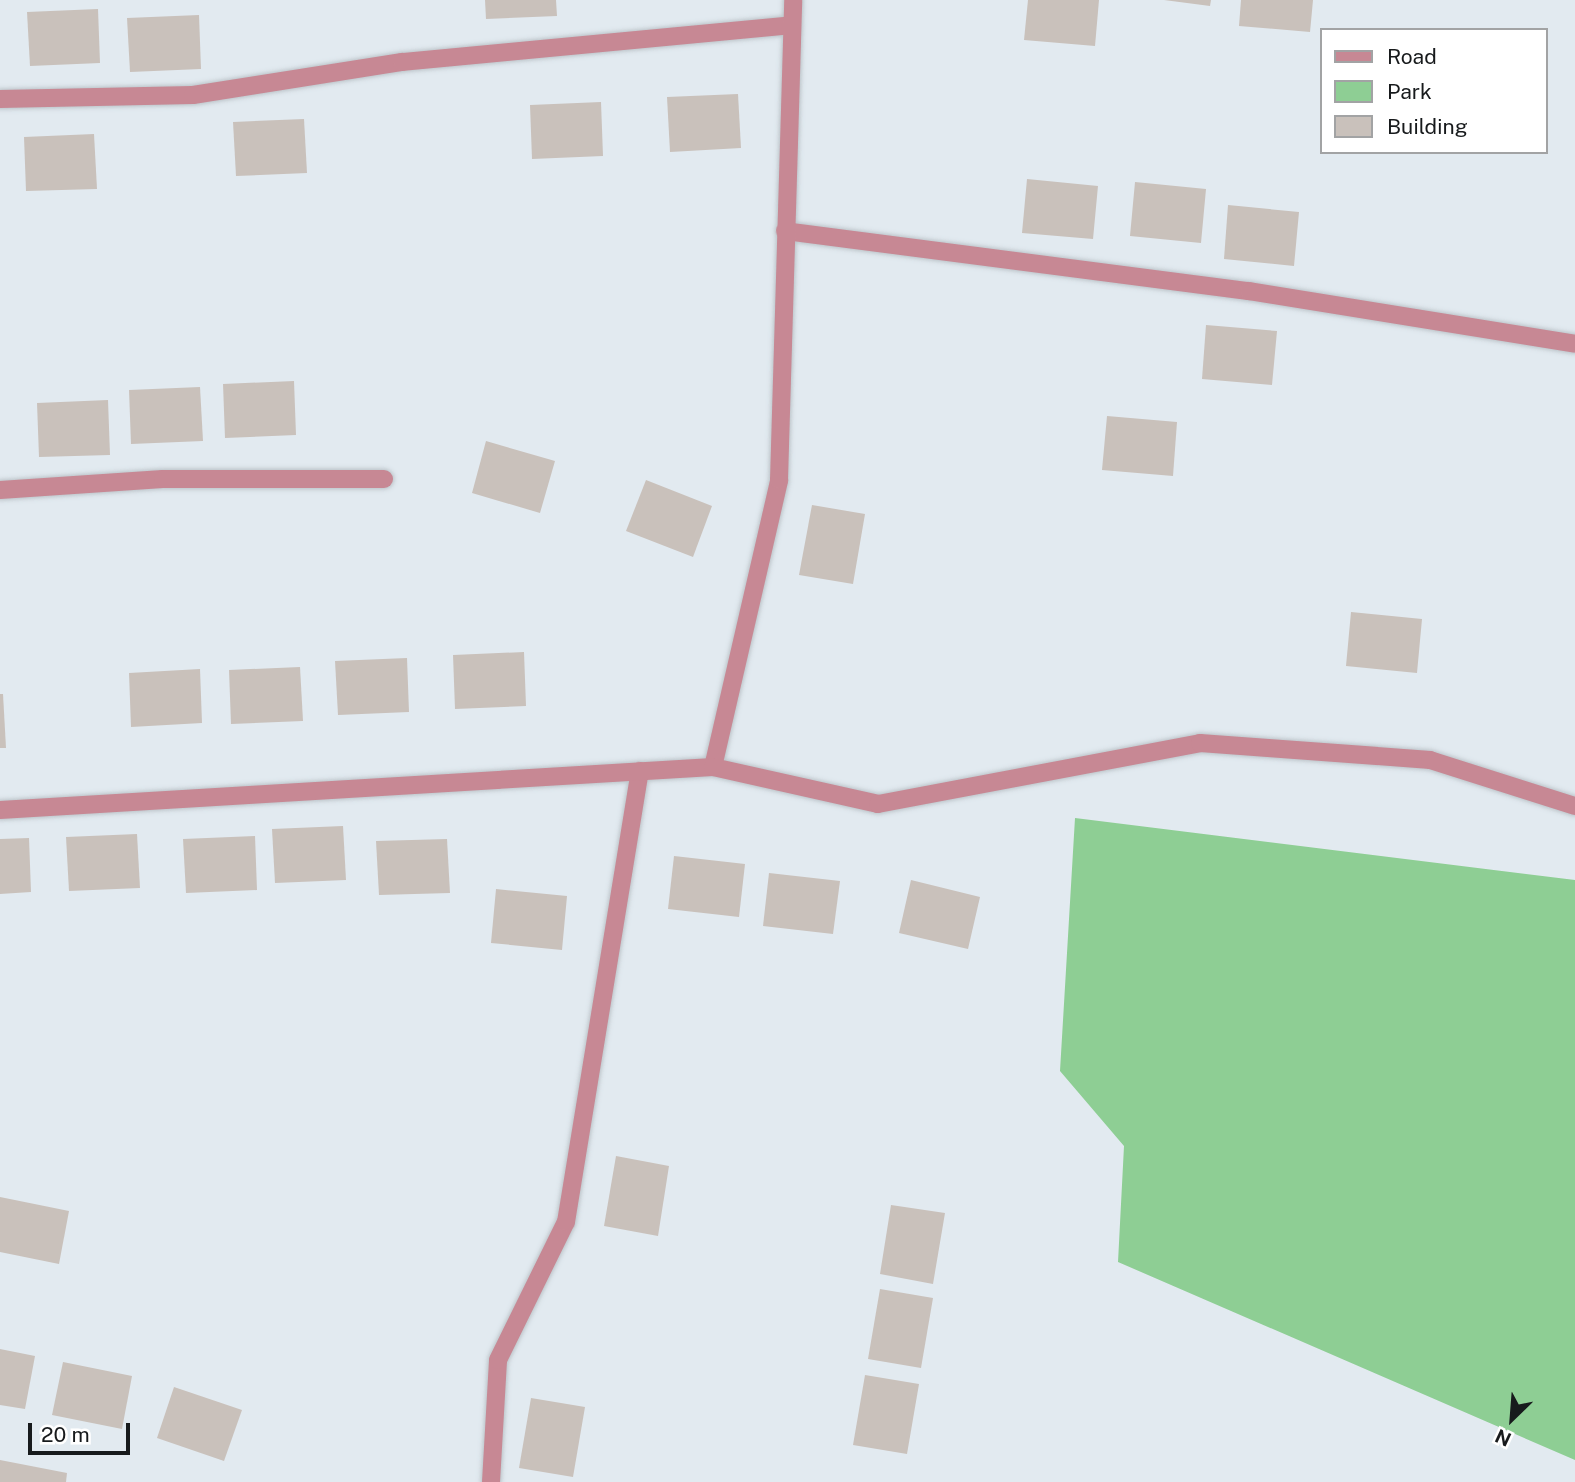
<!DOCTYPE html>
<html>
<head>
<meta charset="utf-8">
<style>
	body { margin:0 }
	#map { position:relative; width:1575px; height:1482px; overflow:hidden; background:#e2eaf0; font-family:"Public Sans",sans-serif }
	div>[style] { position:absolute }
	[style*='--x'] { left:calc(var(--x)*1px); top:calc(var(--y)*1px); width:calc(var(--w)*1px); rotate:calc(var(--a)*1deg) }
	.green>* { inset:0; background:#8ece94 }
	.building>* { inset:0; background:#c9c1bb }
	.roads { filter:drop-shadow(0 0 2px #bdc5ca) drop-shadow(0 0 2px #bdc5ca) }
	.minor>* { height:18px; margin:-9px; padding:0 9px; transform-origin:9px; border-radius:9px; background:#c78894 }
	.tertiary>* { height:18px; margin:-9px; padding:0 9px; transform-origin:9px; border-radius:9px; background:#c78894 }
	span { translate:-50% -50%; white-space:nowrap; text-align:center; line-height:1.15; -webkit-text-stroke:6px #fff; paint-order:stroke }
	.legend { position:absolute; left:1320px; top:28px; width:228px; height:126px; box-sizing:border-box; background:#fff; border:2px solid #a2a3a4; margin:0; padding:9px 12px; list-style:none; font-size:21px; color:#171a1c }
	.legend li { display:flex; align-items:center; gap:14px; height:35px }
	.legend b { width:35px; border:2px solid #a2a3a4 }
	.north { position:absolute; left:1477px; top:1384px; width:70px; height:70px; -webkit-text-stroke:5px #fff; paint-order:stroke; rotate:205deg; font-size:19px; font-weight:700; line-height:28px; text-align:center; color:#171a1c }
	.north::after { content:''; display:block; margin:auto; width:24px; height:32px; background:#171a1c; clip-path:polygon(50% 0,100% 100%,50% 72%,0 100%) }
	.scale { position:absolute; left:28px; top:1423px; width:102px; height:32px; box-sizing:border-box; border:4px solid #171a1c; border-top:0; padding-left:9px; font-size:21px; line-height:24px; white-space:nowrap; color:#171a1c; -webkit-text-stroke:5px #fff; paint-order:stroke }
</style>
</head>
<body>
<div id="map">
	<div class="green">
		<div style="clip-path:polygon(1075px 818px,1575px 880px,1575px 1460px,1118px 1262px,1124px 1146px,1060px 1071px)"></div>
	</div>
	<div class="building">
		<div style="clip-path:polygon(485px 0,556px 0,557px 16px,486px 19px)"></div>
		<div style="clip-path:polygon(1028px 0,1099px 0,1095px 46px,1024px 40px)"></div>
		<div style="clip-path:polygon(1164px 0,1211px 0,1210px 6px)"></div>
		<div style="clip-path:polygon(1241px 0,1313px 0,1310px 32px,1239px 26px)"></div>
		<div style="clip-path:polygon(98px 9px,100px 63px,30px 66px,27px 12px)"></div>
		<div style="clip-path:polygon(199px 15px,201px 69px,130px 72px,127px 18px)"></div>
		<div style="clip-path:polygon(738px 94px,741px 148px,670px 152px,667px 97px)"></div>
		<div style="clip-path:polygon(601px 102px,603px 156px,532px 159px,530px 105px)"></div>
		<div style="clip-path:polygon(304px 119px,307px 173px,236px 176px,233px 122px)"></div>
		<div style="clip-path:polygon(94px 134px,97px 189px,26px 191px,24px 137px)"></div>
		<div style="clip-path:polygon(1027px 179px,1098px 186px,1093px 239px,1022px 233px)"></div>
		<div style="clip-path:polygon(1135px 182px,1206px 189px,1201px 243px,1130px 236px)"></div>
		<div style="clip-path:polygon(1228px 205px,1299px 212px,1294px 266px,1224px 259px)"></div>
		<div style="clip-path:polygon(1206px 325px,1277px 331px,1272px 385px,1202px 379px)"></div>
		<div style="clip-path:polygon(294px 381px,296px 435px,225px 438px,223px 384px)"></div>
		<div style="clip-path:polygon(200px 387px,203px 441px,131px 444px,129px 390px)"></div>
		<div style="clip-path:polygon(108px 400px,110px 455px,39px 457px,37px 403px)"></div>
		<div style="clip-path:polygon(1107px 416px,1177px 422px,1173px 476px,1102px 470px)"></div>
		<div style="clip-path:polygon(486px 441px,555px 461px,540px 513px,472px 493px)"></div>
		<div style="clip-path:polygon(646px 480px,712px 506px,693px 557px,626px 531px)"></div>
		<div style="clip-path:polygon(812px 505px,865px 514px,853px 584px,799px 575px)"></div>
		<div style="clip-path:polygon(1351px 612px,1422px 619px,1417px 673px,1346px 666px)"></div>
		<div style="clip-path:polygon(524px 652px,526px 706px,455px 709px,453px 655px)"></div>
		<div style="clip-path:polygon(407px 658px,409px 712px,338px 715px,335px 661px)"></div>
		<div style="clip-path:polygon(300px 667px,303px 721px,231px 724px,229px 670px)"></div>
		<div style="clip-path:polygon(200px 669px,202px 723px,131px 727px,129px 673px)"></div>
		<div style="clip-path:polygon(0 694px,3px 694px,6px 748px,0 748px)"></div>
		<div style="clip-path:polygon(343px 826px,346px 880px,275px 883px,272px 829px)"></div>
		<div style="clip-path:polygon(137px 834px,140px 888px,69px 891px,66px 837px)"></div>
		<div style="clip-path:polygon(255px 836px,257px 890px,186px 893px,183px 839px)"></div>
		<div style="clip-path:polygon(29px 838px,31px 892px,0 894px,0 839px)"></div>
		<div style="clip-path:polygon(447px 839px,450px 893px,379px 895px,376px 841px)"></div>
		<div style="clip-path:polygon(674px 856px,745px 864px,739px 917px,668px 909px)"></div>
		<div style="clip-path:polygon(769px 873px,840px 881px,833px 934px,763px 926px)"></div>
		<div style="clip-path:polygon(911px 880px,980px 897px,968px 949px,899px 933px)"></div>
		<div style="clip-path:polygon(496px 889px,567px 896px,562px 950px,491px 943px)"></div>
		<div style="clip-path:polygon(616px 1156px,669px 1166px,658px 1236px,604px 1226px)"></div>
		<div style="clip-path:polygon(0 1197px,69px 1211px,59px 1264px,0 1252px)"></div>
		<div style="clip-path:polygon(891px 1205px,945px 1213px,933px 1284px,880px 1274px)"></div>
		<div style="clip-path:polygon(880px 1289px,933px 1298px,921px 1368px,868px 1359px)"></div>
		<div style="clip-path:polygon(0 1349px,35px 1356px,25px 1409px,0 1405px)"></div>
		<div style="clip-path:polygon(63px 1362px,132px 1376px,122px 1429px,52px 1415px)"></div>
		<div style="clip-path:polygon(865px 1375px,919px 1384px,907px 1454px,853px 1445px)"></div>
		<div style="clip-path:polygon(174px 1387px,242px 1410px,224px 1461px,157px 1438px)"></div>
		<div style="clip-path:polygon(531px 1398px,585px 1407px,573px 1477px,519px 1468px)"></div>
		<div style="clip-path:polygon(0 1460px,67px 1473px,66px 1482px,0 1482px)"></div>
	</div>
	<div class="roads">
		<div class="minor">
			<div style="--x:0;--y:99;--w:193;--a:-1.2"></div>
			<div style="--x:193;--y:95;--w:212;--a:-9"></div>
			<div style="--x:402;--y:62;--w:391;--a:-5.4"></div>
			<div style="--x:785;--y:231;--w:468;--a:7.4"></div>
			<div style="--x:1249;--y:291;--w:330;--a:9.2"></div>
			<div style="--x:0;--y:490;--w:163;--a:-3.9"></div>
			<div style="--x:163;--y:479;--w:221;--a:0"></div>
			<div style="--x:713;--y:767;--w:294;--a:-77"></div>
			<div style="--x:779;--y:480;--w:480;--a:-88.3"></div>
			<div style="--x:491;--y:1482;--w:122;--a:-86.7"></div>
			<div style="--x:498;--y:1360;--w:154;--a:-63.8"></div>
			<div style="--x:566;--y:1222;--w:457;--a:-80.7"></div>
		</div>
		<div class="tertiary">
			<div style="--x:0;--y:810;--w:714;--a:-3.45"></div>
			<div style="--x:713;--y:767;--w:169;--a:12.6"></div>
			<div style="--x:878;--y:804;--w:328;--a:-10.7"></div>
			<div style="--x:1200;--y:743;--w:231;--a:4.2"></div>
			<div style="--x:1430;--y:760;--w:152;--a:17.6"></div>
		</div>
	</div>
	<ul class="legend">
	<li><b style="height:9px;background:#c78894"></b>Road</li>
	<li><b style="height:19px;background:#8ece94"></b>Park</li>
	<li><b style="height:19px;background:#c9c1bb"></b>Building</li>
	</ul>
	<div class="north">N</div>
	<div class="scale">20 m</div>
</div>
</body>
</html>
